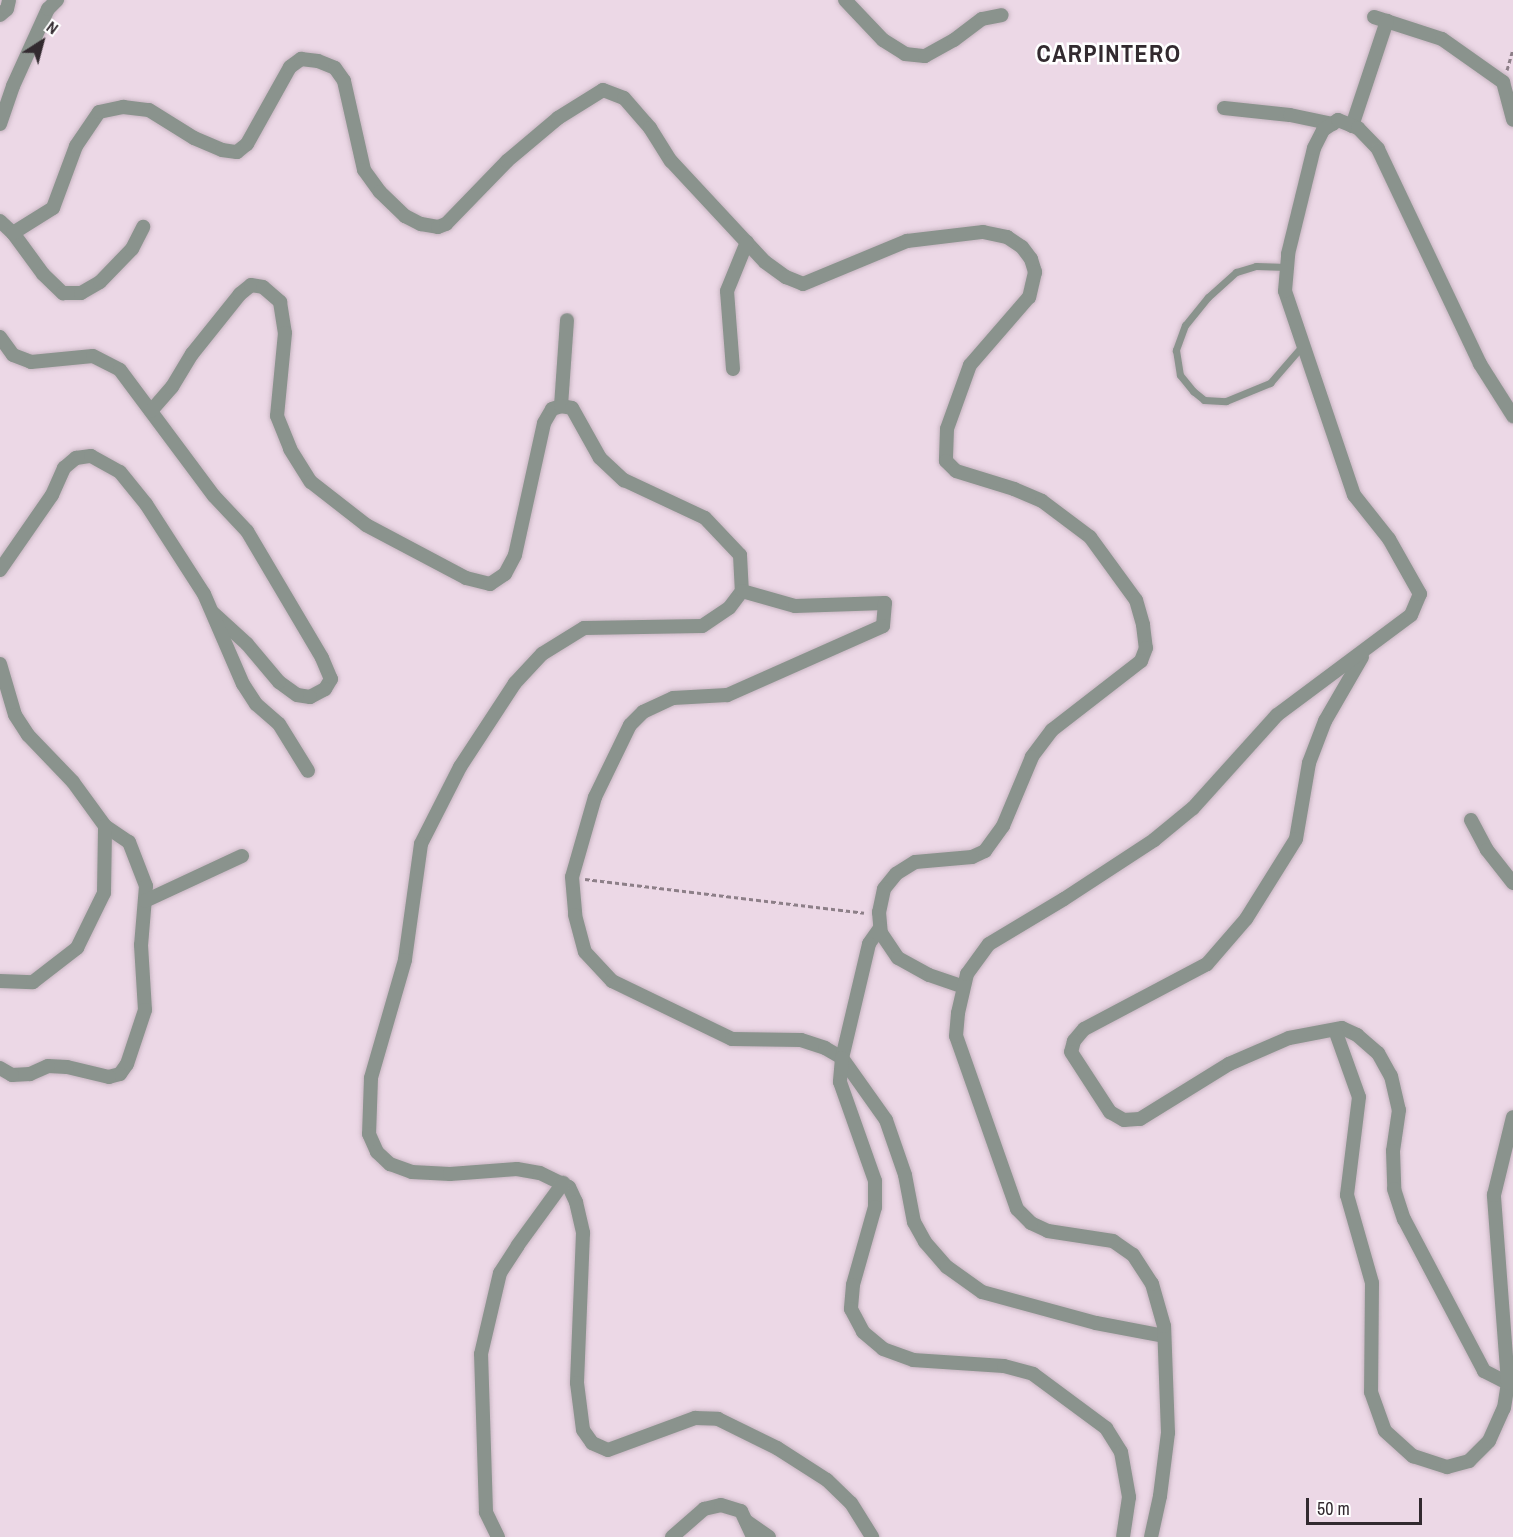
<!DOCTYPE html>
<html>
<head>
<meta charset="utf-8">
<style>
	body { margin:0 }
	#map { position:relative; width:1513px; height:1537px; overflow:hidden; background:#ecd8e6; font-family:"Archivo Narrow",sans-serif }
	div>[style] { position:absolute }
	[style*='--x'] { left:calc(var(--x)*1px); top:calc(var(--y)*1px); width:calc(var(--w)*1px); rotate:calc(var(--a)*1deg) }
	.path>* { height:3px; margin-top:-1.5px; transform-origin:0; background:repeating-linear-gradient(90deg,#8d7f88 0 4.5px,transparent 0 7.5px) }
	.roads { filter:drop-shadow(0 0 2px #c7b5c1) drop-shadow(0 0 2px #c7b5c1) }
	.lane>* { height:7px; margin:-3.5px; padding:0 3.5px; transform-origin:3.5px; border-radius:3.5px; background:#8a938d }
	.street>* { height:14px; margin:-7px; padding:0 7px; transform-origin:7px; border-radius:7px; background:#8a938d }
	span { translate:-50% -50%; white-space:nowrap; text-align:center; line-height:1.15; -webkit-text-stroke:5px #fff; paint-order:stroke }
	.district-label { font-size:24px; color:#322a2f; font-weight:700; letter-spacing:1.5px }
	.north { position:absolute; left:12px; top:12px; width:60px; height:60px; -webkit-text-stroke:4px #fff; paint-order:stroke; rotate:36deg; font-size:16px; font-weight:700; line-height:24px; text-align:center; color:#322a2f }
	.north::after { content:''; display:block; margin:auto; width:21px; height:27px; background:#322a2f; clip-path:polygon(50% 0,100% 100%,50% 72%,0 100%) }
	.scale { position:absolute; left:1306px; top:1498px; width:116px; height:27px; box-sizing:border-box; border:3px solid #322a2f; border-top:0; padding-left:8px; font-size:18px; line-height:21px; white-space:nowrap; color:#322a2f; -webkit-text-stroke:4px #fff; paint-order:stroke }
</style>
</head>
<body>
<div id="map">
	<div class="path">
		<div style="--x:1507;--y:70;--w:22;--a:-74"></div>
		<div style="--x:585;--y:879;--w:281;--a:6.9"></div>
	</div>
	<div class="roads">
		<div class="lane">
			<div style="--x:1287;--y:267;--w:31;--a:-178"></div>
			<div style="--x:1256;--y:266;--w:21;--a:163"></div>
			<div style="--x:1236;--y:272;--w:38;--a:138"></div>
			<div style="--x:1208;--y:297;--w:36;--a:129"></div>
			<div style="--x:1185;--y:325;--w:27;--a:110"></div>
			<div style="--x:1176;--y:350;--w:25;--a:81"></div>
			<div style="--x:1180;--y:375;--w:21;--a:51"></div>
			<div style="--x:1193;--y:391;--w:14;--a:39"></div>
			<div style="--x:1204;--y:400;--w:22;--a:3"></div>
			<div style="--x:1226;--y:401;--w:48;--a:-22.2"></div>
			<div style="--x:1270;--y:383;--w:50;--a:-49"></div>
		</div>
		<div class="street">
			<div style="--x:845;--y:0;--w:55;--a:46.5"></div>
			<div style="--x:883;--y:40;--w:26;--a:32"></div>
			<div style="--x:905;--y:54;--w:20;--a:6"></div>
			<div style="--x:925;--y:56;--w:33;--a:-29"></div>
			<div style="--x:954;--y:40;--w:35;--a:-37"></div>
			<div style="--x:982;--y:19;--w:20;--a:-11"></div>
			<div style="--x:0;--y:15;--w:9;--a:-41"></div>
			<div style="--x:7;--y:9;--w:9;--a:-77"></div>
			<div style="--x:1374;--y:17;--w:71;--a:17.9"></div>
			<div style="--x:1442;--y:39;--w:75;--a:35.2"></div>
			<div style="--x:1503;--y:82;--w:39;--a:75"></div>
			<div style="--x:1224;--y:108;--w:66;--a:6.1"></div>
			<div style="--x:1290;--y:115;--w:44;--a:11.8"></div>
			<div style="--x:0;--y:124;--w:40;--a:-71.1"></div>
			<div style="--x:13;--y:86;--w:85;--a:-65.6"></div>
			<div style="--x:48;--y:9;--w:13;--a:-45"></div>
			<div style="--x:1352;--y:126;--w:111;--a:-71.6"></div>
			<div style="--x:0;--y:221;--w:18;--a:43"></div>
			<div style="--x:13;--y:233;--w:51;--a:53.8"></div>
			<div style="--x:43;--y:274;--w:28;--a:44"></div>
			<div style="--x:63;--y:293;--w:18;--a:0"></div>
			<div style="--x:81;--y:293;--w:22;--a:-30"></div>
			<div style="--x:100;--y:282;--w:46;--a:-45.9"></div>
			<div style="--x:132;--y:249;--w:25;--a:-63"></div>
			<div style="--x:13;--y:233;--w:47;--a:-32"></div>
			<div style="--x:53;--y:208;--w:66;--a:-69.6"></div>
			<div style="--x:76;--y:146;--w:41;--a:-55.9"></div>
			<div style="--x:99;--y:112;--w:25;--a:-12"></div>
			<div style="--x:123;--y:107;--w:26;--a:7"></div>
			<div style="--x:149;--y:110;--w:53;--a:31.9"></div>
			<div style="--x:194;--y:138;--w:30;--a:23"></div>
			<div style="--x:222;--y:150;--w:15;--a:8"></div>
			<div style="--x:237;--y:152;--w:13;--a:-39"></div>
			<div style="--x:247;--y:144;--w:88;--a:-60.8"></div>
			<div style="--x:290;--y:67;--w:14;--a:-36"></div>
			<div style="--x:301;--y:59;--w:17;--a:7"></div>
			<div style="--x:318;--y:61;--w:18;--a:22"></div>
			<div style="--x:335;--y:68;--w:16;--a:55"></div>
			<div style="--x:344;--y:81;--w:91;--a:77.3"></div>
			<div style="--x:364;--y:170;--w:27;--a:54"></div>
			<div style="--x:380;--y:192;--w:35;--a:44"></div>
			<div style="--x:405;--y:216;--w:18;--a:27"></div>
			<div style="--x:421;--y:224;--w:17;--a:10"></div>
			<div style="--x:438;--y:227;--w:9;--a:-21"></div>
			<div style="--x:446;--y:224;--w:88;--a:-45.9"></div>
			<div style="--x:507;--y:161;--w:67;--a:-40.1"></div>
			<div style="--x:558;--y:118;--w:53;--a:-31.9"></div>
			<div style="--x:603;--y:90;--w:22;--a:21"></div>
			<div style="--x:624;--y:98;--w:40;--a:49"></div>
			<div style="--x:650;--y:128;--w:39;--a:58"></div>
			<div style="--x:671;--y:161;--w:138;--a:47.1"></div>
			<div style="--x:765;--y:262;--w:26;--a:36"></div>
			<div style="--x:786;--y:277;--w:18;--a:22"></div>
			<div style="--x:803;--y:284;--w:113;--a:-22.5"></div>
			<div style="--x:907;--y:241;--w:77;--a:-6.8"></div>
			<div style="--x:983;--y:232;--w:25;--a:12"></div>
			<div style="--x:1007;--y:237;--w:18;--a:34"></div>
			<div style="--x:1022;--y:247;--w:15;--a:53"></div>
			<div style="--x:1031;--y:259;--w:14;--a:73"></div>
			<div style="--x:1035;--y:272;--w:26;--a:103"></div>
			<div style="--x:1029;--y:297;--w:90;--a:130.9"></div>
			<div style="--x:970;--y:365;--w:68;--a:109.8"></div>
			<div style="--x:947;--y:429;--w:32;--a:92"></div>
			<div style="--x:946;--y:461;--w:14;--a:45"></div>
			<div style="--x:956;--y:471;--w:61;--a:17.2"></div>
			<div style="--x:1014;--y:489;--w:30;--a:23"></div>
			<div style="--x:1042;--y:501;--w:60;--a:36.9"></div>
			<div style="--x:1090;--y:537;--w:78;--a:53.9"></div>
			<div style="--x:1136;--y:600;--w:26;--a:74"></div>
			<div style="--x:1143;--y:625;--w:23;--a:83"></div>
			<div style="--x:1146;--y:648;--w:14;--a:111"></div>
			<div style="--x:1141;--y:661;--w:113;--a:142.2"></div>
			<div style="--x:1052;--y:730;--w:34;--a:127"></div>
			<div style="--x:1032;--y:757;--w:75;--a:112.8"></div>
			<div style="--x:1003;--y:826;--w:31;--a:126"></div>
			<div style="--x:985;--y:851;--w:14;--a:155"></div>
			<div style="--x:972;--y:857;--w:57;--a:175"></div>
			<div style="--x:915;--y:862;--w:22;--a:148"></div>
			<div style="--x:896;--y:874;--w:19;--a:129"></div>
			<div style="--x:884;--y:889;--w:24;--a:102"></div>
			<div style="--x:879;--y:912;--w:21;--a:85"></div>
			<div style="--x:881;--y:933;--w:30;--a:56"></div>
			<div style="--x:898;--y:958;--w:35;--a:29"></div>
			<div style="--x:929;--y:975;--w:36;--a:19"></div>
			<div style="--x:0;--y:337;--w:22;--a:54"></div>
			<div style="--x:13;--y:355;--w:19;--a:21"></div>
			<div style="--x:31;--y:362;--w:62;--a:-5.5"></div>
			<div style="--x:93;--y:356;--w:30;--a:27"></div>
			<div style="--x:120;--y:370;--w:157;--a:53.3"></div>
			<div style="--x:214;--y:496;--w:48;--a:46.7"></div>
			<div style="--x:247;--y:531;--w:147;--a:59.4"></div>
			<div style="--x:322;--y:658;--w:23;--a:67"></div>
			<div style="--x:331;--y:679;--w:12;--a:121"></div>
			<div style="--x:325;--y:689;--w:17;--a:152"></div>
			<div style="--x:310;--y:697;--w:13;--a:-171"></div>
			<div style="--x:297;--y:695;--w:22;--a:-144"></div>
			<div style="--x:279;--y:682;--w:50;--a:-130.1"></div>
			<div style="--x:247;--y:644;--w:46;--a:-137.6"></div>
			<div style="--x:733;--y:369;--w:78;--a:-94.4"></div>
			<div style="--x:727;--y:291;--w:53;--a:-67.8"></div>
			<div style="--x:561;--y:406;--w:86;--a:-86"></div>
			<div style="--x:151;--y:411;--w:32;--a:-49"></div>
			<div style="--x:172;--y:387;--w:39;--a:-59"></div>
			<div style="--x:192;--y:354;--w:77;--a:-51.3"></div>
			<div style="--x:240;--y:294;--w:14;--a:-39"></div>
			<div style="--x:251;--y:285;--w:12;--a:9"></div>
			<div style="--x:263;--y:287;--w:23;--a:41"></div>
			<div style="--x:280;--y:302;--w:31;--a:81"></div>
			<div style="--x:285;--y:333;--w:83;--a:95.5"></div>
			<div style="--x:277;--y:416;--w:35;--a:68"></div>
			<div style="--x:290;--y:449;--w:39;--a:58"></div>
			<div style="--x:311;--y:482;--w:70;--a:38"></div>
			<div style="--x:366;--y:525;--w:113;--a:27.9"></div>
			<div style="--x:466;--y:578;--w:25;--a:14"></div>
			<div style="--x:490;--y:584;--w:18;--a:-34"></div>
			<div style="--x:505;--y:574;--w:21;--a:-62"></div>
			<div style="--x:515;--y:555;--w:135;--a:-77.6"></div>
			<div style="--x:544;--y:423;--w:16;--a:-60"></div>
			<div style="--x:552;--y:409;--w:9;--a:-18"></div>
			<div style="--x:561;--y:406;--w:11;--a:10"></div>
			<div style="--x:572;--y:408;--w:57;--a:60.8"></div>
			<div style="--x:600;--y:458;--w:33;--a:43"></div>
			<div style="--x:624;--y:480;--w:89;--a:25.1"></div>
			<div style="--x:705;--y:518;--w:51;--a:46.6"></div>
			<div style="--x:740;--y:555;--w:36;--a:87"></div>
			<div style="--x:742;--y:591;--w:21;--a:127"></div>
			<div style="--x:729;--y:608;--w:32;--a:146"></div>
			<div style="--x:702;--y:626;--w:118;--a:179"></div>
			<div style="--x:584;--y:628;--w:49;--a:148.2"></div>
			<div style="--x:542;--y:654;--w:40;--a:133"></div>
			<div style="--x:515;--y:683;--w:100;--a:123.2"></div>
			<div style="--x:460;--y:767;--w:86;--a:116.9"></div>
			<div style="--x:421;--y:844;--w:117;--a:97.9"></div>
			<div style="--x:405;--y:960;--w:123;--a:106.1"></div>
			<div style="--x:371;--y:1078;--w:56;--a:92"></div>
			<div style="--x:369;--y:1134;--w:20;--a:66"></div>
			<div style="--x:377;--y:1152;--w:18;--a:43"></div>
			<div style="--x:390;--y:1164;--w:23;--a:20"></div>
			<div style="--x:412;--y:1172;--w:38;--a:3"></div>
			<div style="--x:450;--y:1174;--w:67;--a:-4.3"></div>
			<div style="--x:517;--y:1169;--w:23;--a:10"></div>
			<div style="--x:540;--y:1173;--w:32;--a:26"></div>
			<div style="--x:569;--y:1187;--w:17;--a:65"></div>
			<div style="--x:576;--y:1202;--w:32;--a:77"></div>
			<div style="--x:583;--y:1233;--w:150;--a:92.3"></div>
			<div style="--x:577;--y:1383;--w:47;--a:82.7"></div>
			<div style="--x:583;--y:1430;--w:16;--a:55"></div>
			<div style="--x:592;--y:1443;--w:17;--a:24"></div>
			<div style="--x:608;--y:1450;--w:93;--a:-20.2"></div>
			<div style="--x:695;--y:1418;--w:23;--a:2"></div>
			<div style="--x:718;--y:1419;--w:66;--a:26.2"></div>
			<div style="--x:777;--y:1448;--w:59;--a:32.6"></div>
			<div style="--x:827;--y:1480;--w:33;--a:44"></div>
			<div style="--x:851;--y:1503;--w:40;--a:58"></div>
			<div style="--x:0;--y:570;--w:91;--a:-55.3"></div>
			<div style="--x:52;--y:495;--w:30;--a:-66"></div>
			<div style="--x:64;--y:468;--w:16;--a:-40"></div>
			<div style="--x:76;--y:458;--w:15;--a:-8"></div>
			<div style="--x:91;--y:456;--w:33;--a:29"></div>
			<div style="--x:120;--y:472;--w:41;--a:50.9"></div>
			<div style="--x:146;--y:504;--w:107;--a:57.2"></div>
			<div style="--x:204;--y:594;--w:98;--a:66.6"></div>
			<div style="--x:243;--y:684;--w:24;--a:57"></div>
			<div style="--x:256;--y:704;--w:30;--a:41"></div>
			<div style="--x:279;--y:724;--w:55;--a:58.3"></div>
			<div style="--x:742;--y:591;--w:55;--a:15.8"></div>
			<div style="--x:795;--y:606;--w:90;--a:-1.9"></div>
			<div style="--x:885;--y:603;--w:23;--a:95"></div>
			<div style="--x:883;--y:626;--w:171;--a:156.1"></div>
			<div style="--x:727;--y:695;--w:54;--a:176.8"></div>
			<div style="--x:673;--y:698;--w:33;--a:155"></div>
			<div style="--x:643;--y:712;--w:18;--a:135"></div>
			<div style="--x:630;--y:725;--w:80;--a:115.9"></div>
			<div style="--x:595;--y:797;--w:83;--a:106"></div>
			<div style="--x:572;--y:877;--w:38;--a:85"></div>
			<div style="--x:575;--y:915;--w:38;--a:75"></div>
			<div style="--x:585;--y:952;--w:40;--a:47"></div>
			<div style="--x:612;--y:981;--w:133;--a:25.8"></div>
			<div style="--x:732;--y:1039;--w:69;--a:0.8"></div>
			<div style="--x:801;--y:1040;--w:25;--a:18"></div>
			<div style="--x:825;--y:1048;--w:20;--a:30"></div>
			<div style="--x:842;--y:1058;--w:76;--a:54.6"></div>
			<div style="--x:886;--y:1120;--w:58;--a:70.9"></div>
			<div style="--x:905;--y:1175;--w:48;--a:79.2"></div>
			<div style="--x:914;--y:1222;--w:23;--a:61"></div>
			<div style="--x:925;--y:1242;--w:33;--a:49"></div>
			<div style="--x:947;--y:1267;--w:43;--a:35.5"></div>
			<div style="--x:982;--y:1292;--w:118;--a:15.2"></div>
			<div style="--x:1096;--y:1323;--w:69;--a:10.8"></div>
			<div style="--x:1362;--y:657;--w:74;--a:120"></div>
			<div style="--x:1325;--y:721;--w:45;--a:110.9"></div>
			<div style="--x:1309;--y:763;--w:77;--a:99.7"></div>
			<div style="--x:1296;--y:839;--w:94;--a:122"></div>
			<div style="--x:1246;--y:919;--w:60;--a:130.9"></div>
			<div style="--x:1207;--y:964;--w:139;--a:152.1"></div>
			<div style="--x:1084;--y:1029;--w:16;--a:130"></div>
			<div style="--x:1074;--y:1041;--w:11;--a:105"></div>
			<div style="--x:1071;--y:1052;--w:72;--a:57"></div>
			<div style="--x:1110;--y:1112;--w:16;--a:30"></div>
			<div style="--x:1124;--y:1120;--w:16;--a:-4"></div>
			<div style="--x:1140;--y:1119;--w:105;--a:-31.7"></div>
			<div style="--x:1229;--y:1064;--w:65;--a:-23.4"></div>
			<div style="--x:1289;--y:1038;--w:54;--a:-10.7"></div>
			<div style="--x:1342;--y:1028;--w:17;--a:25"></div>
			<div style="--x:1357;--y:1035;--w:28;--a:41"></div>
			<div style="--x:1378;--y:1053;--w:26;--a:61"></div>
			<div style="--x:1391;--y:1076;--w:35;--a:77"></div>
			<div style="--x:1399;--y:1110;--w:41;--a:98.3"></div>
			<div style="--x:1393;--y:1151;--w:38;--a:88"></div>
			<div style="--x:1394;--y:1189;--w:32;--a:72"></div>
			<div style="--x:1404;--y:1219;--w:172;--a:62.2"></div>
			<div style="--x:1484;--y:1371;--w:27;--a:27"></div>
			<div style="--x:0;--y:664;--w:53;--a:73.6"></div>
			<div style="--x:15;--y:715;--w:24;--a:57"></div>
			<div style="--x:28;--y:735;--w:65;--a:46.2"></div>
			<div style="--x:73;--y:782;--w:54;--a:54"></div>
			<div style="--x:105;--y:826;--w:29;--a:34"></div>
			<div style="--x:129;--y:842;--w:47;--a:68.9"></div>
			<div style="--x:146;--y:886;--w:59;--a:94.8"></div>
			<div style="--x:141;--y:945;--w:65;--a:86.5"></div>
			<div style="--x:145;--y:1010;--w:57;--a:108.4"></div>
			<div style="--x:127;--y:1064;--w:12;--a:125"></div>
			<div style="--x:120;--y:1074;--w:11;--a:165"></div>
			<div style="--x:109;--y:1077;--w:43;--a:-166.6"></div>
			<div style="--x:67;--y:1067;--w:19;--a:-177"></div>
			<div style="--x:48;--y:1066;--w:20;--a:156"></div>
			<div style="--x:30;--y:1074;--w:18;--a:177"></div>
			<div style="--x:12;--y:1075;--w:14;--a:-150"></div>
			<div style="--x:1471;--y:820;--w:34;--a:62"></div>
			<div style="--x:1487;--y:850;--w:42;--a:51.8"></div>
			<div style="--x:145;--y:901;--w:107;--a:-24.9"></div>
			<div style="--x:880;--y:928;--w:19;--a:125"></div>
			<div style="--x:869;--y:944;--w:117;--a:103.3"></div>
			<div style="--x:842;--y:1058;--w:24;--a:95"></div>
			<div style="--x:840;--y:1082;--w:105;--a:70.5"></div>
			<div style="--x:875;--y:1181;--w:26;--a:90"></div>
			<div style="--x:875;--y:1207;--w:81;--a:105.8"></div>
			<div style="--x:853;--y:1285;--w:24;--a:95"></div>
			<div style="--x:851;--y:1309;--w:26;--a:62"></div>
			<div style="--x:863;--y:1332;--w:26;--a:40"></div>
			<div style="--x:883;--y:1349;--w:32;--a:20"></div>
			<div style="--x:913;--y:1360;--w:91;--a:3.8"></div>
			<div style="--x:1004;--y:1366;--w:30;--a:15"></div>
			<div style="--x:1033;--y:1374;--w:91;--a:36.5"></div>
			<div style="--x:1106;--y:1428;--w:28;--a:58"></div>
			<div style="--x:1121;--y:1452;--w:46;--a:79.9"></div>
			<div style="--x:1129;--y:1497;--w:40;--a:98.5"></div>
			<div style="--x:0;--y:981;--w:33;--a:2"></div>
			<div style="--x:33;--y:982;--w:56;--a:-37.7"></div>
			<div style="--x:77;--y:948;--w:61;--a:-63.9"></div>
			<div style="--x:104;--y:893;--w:67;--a:-89.1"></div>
			<div style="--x:1335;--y:1030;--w:71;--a:70.3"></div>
			<div style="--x:1359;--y:1097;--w:99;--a:97"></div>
			<div style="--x:1347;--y:1195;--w:91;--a:74.1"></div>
			<div style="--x:1372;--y:1283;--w:109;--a:90.5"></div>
			<div style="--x:1371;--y:1392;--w:41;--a:70.3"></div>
			<div style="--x:1385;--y:1431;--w:38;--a:42"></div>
			<div style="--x:1413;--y:1456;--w:36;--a:18"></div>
			<div style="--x:1447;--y:1467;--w:23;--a:-15"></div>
			<div style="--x:1469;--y:1461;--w:28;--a:-45"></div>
			<div style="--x:1489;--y:1441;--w:36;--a:-66"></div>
			<div style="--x:1504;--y:1408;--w:25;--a:-81"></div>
			<div style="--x:1508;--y:1383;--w:189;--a:-94.3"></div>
			<div style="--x:1494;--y:1195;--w:80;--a:-76.3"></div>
			<div style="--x:746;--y:1521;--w:28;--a:35"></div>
			<div style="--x:498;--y:1537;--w:28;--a:-116"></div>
			<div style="--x:486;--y:1512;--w:158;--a:-91.8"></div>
			<div style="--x:481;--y:1354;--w:83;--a:-76.8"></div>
			<div style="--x:500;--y:1273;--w:33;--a:-57"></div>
			<div style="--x:518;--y:1245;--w:77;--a:-54"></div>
			<div style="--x:672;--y:1537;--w:43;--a:-41.2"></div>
			<div style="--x:704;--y:1509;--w:17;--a:-13"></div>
			<div style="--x:721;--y:1505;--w:21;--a:17"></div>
			<div style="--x:741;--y:1511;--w:29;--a:65"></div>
			<div style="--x:1151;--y:1537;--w:42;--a:-77.6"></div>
			<div style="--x:1160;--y:1496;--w:64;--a:-82.8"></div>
			<div style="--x:1168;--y:1433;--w:107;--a:-92.1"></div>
			<div style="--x:1164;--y:1326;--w:44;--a:-105.9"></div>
			<div style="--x:1152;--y:1284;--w:35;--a:-123"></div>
			<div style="--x:1133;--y:1255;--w:24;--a:-145"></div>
			<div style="--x:1113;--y:1241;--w:66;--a:-171.3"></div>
			<div style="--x:1048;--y:1231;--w:19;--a:-155"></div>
			<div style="--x:1031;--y:1223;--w:20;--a:-135"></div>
			<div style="--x:1017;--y:1209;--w:183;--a:-109.4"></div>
			<div style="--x:956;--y:1036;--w:23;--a:-85"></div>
			<div style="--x:958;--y:1013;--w:40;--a:-77"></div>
			<div style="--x:967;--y:974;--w:37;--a:-54"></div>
			<div style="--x:989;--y:944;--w:87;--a:-31"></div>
			<div style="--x:1064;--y:899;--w:108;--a:-33.2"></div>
			<div style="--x:1154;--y:840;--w:50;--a:-39.4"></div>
			<div style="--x:1193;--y:808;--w:125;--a:-47.9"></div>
			<div style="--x:1277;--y:715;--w:167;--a:-36.7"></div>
			<div style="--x:1411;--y:615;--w:23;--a:-67"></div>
			<div style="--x:1420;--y:594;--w:63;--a:-119.4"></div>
			<div style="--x:1389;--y:539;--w:56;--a:-128.5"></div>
			<div style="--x:1354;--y:495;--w:215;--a:-108.7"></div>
			<div style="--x:1285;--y:291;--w:37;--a:-85"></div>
			<div style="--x:1288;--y:254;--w:109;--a:-76.2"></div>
			<div style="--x:1314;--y:148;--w:20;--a:-63"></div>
			<div style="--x:1323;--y:130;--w:18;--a:-34"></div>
			<div style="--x:1338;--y:120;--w:22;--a:22"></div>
			<div style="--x:1358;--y:128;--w:29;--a:46"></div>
			<div style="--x:1378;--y:149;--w:238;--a:64.6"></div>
			<div style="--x:1480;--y:364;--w:62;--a:57.6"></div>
		</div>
	</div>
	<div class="district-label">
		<span style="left:1109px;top:54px">CARPINTERO</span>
	</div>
	<div class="north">N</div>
	<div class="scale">50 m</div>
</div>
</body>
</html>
